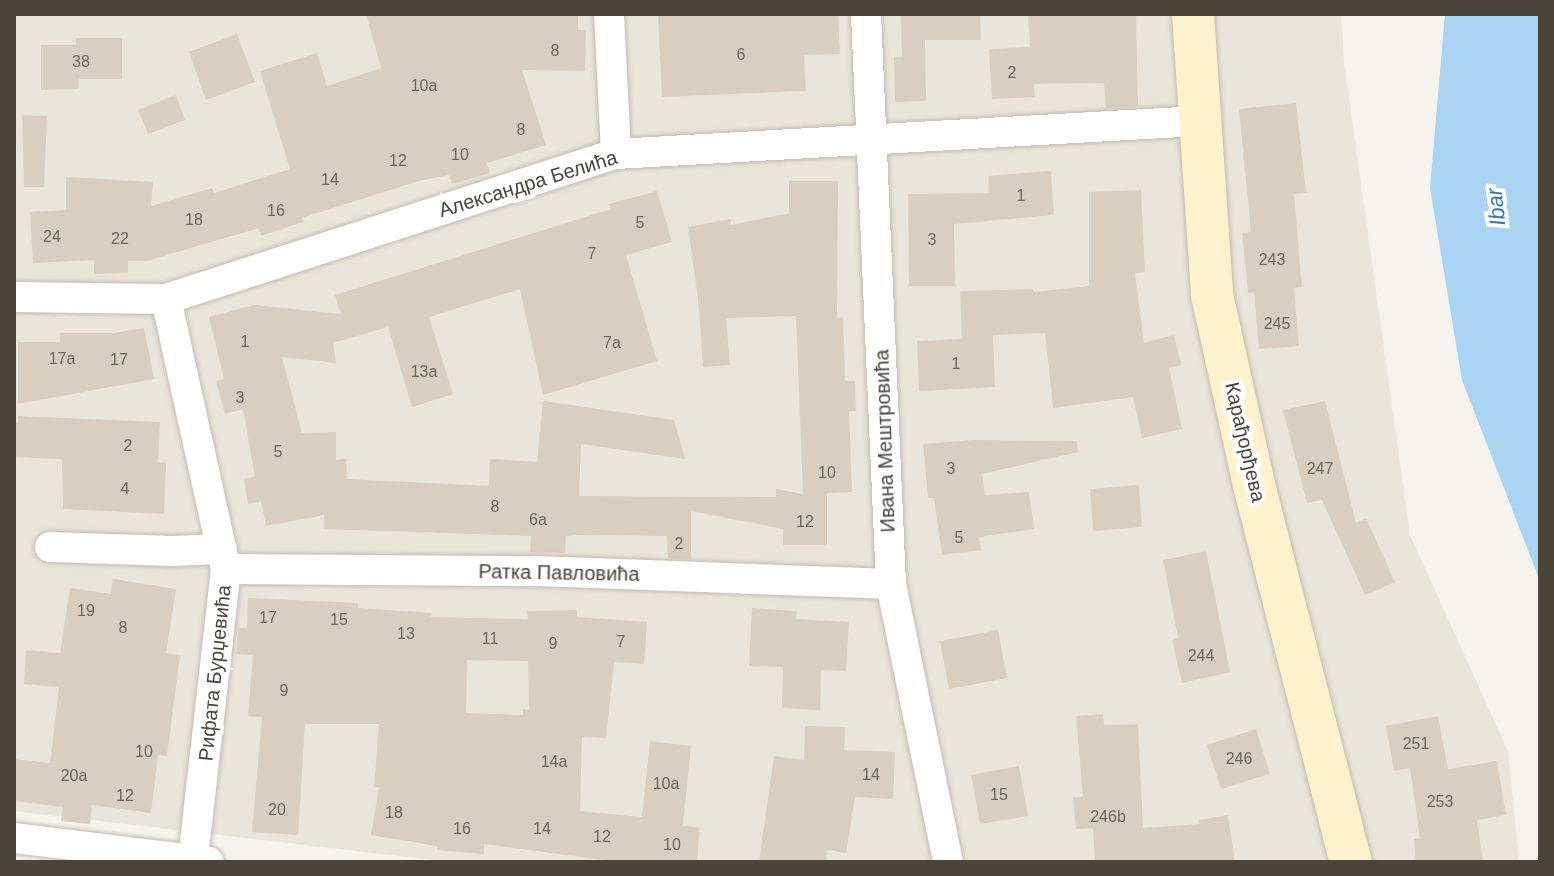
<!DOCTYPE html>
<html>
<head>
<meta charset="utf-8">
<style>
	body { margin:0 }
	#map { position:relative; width:1554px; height:876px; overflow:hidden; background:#f6f3ec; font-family:Arial,sans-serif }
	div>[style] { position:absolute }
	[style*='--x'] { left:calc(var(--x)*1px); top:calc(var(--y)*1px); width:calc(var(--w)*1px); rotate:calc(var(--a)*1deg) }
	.residential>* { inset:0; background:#eae5da }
	.water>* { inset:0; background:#a9d4f2 }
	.building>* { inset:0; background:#d8cfc1 }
	.roads { filter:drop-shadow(0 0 2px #c2bbae) drop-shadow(0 0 2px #c2bbae) }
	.street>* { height:30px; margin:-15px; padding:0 15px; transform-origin:15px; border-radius:15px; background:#fff }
	.secondary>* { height:42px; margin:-21px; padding:0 21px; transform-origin:21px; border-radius:21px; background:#fff3cd }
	span { translate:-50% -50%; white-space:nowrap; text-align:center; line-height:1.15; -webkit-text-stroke:8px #fff; paint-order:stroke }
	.number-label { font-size:16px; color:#6e675b }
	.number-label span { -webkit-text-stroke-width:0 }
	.street-label { font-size:20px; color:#4b4439 }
	.water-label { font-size:22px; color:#2e7ab2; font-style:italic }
	.frame { position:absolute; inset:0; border:16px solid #4b4439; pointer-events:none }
</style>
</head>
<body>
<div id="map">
	<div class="residential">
		<div style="clip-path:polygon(14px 14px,1341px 14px,1344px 62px,1410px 535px,1508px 751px,1519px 862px,451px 862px,14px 811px)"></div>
	</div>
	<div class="water">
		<div style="clip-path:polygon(1445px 14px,1540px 14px,1540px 581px,1462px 380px,1430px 188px)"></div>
	</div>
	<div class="building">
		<div style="clip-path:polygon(366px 14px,578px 14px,578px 30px,586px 30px,585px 71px,522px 70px,546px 145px,487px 163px,490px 173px,452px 184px,449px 175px,419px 181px,301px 218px,303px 222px,261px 236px,259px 228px,146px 261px,128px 261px,128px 273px,94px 274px,94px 260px,33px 263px,30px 212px,66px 210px,66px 177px,153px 182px,151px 206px,212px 188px,214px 193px,290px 169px,260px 71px,317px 53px,327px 86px,381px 68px)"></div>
		<div style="clip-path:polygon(658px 14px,838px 14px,840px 54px,804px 55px,806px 91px,662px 97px)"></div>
		<div style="clip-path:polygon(901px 14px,980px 14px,981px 40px,925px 40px,926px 101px,895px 102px,894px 57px,902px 57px)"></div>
		<div style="clip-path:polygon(1028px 14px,1136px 14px,1138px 106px,1106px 108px,1104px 83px,1034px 84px,1035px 97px,992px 99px,989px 49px,1030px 47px)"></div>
		<div style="clip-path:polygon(237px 34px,255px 82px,206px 100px,189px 52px)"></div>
		<div style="clip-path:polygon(76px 38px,122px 38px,122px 79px,79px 79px,78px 89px,41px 90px,41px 45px,76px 45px)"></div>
		<div style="clip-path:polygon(176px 95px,185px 120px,148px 134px,138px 110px)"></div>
		<div style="clip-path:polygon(1296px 103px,1306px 193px,1294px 194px,1302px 287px,1294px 288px,1299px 346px,1259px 349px,1254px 292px,1248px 293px,1242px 233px,1251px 232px,1239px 109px)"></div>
		<div style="clip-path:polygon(22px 115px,47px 116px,44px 187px,24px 187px)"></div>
		<div style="clip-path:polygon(1051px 171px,1054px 215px,954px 224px,955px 286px,909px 286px,908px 194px,989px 193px,988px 176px)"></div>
		<div style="clip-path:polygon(789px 181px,838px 181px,837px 318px,843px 317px,845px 381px,855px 381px,856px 411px,849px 411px,852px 492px,827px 493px,827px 545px,783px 545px,783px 529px,691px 511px,691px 559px,668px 558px,667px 536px,577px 535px,566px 536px,565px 553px,530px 552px,531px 536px,324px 529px,324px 515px,266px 526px,261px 501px,248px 504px,244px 479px,255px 477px,243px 409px,225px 414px,216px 381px,224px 379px,209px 317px,254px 305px,341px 314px,335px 295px,611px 209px,609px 204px,657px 191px,672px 242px,626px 255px,657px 361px,543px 395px,520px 289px,429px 317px,453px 394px,412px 407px,388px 327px,333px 343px,336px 363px,282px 357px,302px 433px,336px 432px,336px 460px,346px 459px,347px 479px,489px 486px,490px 459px,537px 462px,543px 401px,674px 420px,685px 459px,581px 444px,579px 496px,776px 497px,776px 489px,803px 494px,796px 316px,726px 318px,730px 365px,703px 367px,698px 298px,688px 227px,730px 219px,731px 225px,789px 213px)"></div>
		<div style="clip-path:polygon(1141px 190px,1145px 272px,1135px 273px,1144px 343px,1174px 335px,1181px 365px,1169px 368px,1182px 429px,1142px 438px,1133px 397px,1053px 408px,1045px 333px,993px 335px,995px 387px,919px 391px,917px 341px,962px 339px,960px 291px,1033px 289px,1033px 292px,1089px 286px,1089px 192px)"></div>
		<div style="clip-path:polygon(144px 328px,154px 379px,18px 404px,18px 342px,60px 342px,60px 333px,115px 333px)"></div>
		<div style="clip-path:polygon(1325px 401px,1356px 523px,1366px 518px,1395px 582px,1365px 595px,1322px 500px,1307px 503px,1283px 410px)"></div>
		<div style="clip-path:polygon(18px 416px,160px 422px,158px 462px,166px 463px,164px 514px,63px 509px,62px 459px,14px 457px,14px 423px,18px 423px)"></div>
		<div style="clip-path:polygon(974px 440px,1077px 441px,1078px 452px,982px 474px,985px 495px,1029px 492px,1034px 529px,979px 537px,981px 550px,942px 555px,934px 498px,928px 498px,923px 444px)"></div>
		<div style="clip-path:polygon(1139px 485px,1142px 527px,1093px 531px,1090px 489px)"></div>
		<div style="clip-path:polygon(1206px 551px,1230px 672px,1182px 683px,1172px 640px,1178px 638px,1163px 560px)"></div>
		<div style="clip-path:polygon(113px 579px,176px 589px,166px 653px,180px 655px,167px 756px,158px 755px,151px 813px,92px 805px,90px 824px,61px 821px,63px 807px,14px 801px,14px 759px,50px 763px,59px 687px,24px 684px,26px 650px,60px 653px,70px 588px,111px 594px)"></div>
		<div style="clip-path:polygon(evenodd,248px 598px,358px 603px,358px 608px,432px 613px,431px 617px,528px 619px,527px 611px,577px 610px,577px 617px,647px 622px,644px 664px,614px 662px,606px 738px,582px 737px,580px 811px,642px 817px,650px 741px,691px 746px,683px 826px,700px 827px,697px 862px,618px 862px,484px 844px,484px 854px,437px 850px,437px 846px,371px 835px,379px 787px,374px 787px,379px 724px,305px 724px,298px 835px,252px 832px,262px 717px,248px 716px,253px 655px,237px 654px,238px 628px,247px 628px,248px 598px,467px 660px,528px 661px,529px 710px,523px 709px,523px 715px,466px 713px,467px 660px)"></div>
		<div style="clip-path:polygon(752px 608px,797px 611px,796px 619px,849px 622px,846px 671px,821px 670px,820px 710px,782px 708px,783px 667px,749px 666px)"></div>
		<div style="clip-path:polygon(998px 630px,1007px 678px,949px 689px,940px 641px)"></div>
		<div style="clip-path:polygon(1103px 714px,1104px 725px,1138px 724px,1143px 828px,1200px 824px,1199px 820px,1228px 815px,1235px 862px,1095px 862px,1093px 828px,1076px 829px,1073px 797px,1083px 797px,1076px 716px)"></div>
		<div style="clip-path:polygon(1438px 716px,1448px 769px,1497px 761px,1506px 815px,1477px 820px,1483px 862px,1416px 862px,1414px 839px,1420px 838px,1410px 768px,1394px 771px,1386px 726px)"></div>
		<div style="clip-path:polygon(805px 726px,845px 727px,844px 750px,895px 752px,893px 799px,855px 797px,846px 853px,827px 850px,826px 862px,759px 862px,774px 756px,804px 760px)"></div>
		<div style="clip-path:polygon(1256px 729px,1270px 774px,1221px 789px,1207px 745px)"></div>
		<div style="clip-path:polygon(1019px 766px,1028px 816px,980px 824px,971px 775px)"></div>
	</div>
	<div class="roads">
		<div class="street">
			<div style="--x:609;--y:14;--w:140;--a:87.1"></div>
			<div style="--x:866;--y:14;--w:571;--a:87.49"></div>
			<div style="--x:891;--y:584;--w:284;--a:78.4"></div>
			<div style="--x:14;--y:297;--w:152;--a:0.8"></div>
			<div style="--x:166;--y:299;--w:473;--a:-17.9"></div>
			<div style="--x:616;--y:154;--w:584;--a:-3.24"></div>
			<div style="--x:166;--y:299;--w:277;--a:77.5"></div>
			<div style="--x:226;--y:569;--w:293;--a:96.5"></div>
			<div style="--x:50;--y:547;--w:123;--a:1.9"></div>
			<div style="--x:173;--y:551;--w:49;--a:-2.3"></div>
			<div style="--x:226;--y:569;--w:312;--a:0.4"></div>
			<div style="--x:538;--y:571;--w:353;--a:2.1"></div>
			<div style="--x:14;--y:838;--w:196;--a:7"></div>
		</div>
		<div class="secondary">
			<div style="--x:1193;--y:14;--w:282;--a:86.1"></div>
			<div style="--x:1212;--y:295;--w:195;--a:77.5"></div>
			<div style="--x:1254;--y:485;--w:389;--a:75.6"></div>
		</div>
	</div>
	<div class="number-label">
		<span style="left:555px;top:51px">8</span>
		<span style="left:741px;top:55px">6</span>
		<span style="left:81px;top:62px">38</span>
		<span style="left:1012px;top:73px">2</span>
		<span style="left:424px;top:86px">10a</span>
		<span style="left:521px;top:130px">8</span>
		<span style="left:460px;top:155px">10</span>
		<span style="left:398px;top:161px">12</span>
		<span style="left:330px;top:180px">14</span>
		<span style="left:1021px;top:196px">1</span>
		<span style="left:276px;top:211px">16</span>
		<span style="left:194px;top:220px">18</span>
		<span style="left:640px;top:223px">5</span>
		<span style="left:52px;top:237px">24</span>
		<span style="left:120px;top:239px">22</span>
		<span style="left:932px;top:240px">3</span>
		<span style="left:592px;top:254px">7</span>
		<span style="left:1272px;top:260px">243</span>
		<span style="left:1277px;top:324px">245</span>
		<span style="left:245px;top:342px">1</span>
		<span style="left:612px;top:343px">7a</span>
		<span style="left:62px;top:359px">17a</span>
		<span style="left:119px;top:360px">17</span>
		<span style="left:956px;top:364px">1</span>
		<span style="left:424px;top:372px">13a</span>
		<span style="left:240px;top:398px">3</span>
		<span style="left:128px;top:446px">2</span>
		<span style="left:278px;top:452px">5</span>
		<span style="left:951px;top:469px">3</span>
		<span style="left:1320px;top:469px">247</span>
		<span style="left:827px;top:473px">10</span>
		<span style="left:125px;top:489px">4</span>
		<span style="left:495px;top:507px">8</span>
		<span style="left:538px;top:520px">6a</span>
		<span style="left:805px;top:522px">12</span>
		<span style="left:959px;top:538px">5</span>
		<span style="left:679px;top:544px">2</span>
		<span style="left:86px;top:611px">19</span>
		<span style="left:268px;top:618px">17</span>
		<span style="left:339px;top:620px">15</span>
		<span style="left:123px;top:628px">8</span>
		<span style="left:406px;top:634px">13</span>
		<span style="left:490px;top:639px">11</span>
		<span style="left:621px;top:642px">7</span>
		<span style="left:553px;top:644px">9</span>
		<span style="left:1201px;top:656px">244</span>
		<span style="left:284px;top:691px">9</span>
		<span style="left:1416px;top:744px">251</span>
		<span style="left:144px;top:752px">10</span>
		<span style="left:1239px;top:759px">246</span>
		<span style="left:554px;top:762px">14a</span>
		<span style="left:871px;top:775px">14</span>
		<span style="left:74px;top:776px">20a</span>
		<span style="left:666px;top:784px">10a</span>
		<span style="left:999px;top:795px">15</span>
		<span style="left:125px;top:796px">12</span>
		<span style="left:1440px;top:802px">253</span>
		<span style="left:277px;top:810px">20</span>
		<span style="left:394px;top:813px">18</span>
		<span style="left:1108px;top:817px">246b</span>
		<span style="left:462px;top:829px">16</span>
		<span style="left:542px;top:829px">14</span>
		<span style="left:602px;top:837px">12</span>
		<span style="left:672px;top:845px">10</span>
	</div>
	<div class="street-label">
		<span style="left:528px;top:184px;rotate:-17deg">Александра Белића</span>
		<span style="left:885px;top:441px;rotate:-92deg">Ивана Мештровића</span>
		<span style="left:1245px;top:442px;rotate:77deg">Карађорђева</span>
		<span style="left:559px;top:573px;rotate:1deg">Ратка Павловића</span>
		<span style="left:215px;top:673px;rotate:-84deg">Рифата Бурџевића</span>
	</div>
	<div class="water-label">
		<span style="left:1496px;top:207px;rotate:-96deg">Ibar</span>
	</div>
	<div class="frame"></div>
</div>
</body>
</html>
